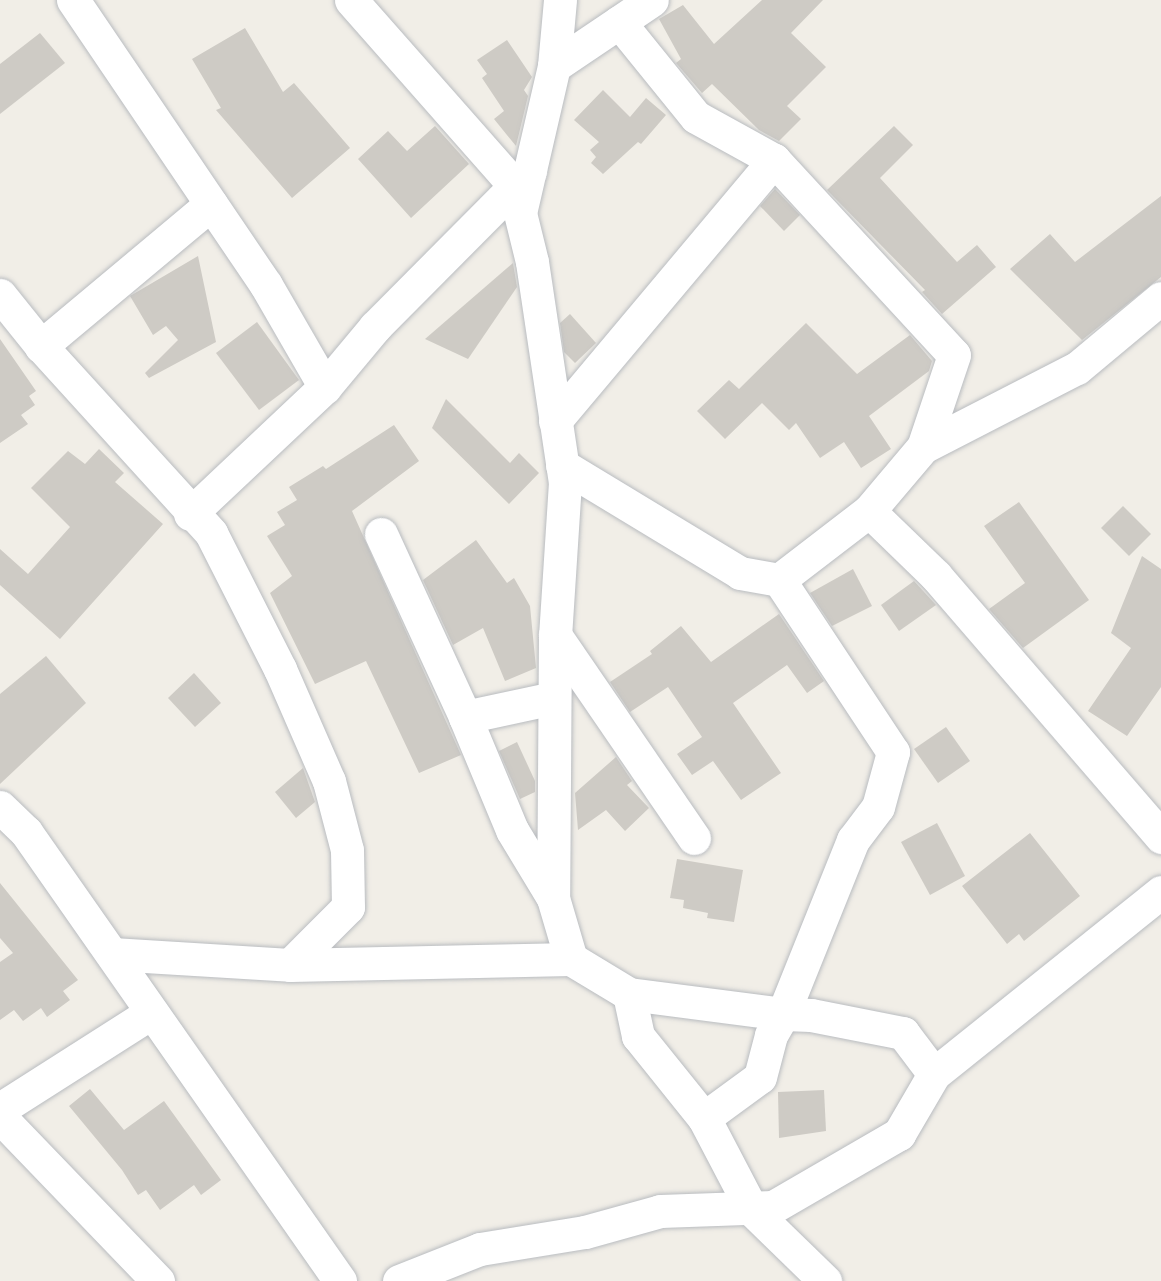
<!DOCTYPE html>
<html>
<head>
<meta charset="utf-8">
<style>
	body { margin:0 }
	#map { position:relative; width:1161px; height:1281px; overflow:hidden; background:#f1eee7; font-family:"DejaVu Sans",sans-serif }
	div>[style] { position:absolute }
	[style*='--x'] { left:calc(var(--x)*1px); top:calc(var(--y)*1px); width:calc(var(--w)*1px); rotate:calc(var(--a)*1deg) }
	.building>* { inset:0; background:#cecbc5 }
	.roads { filter:drop-shadow(0 0 2px #b9bcc0) drop-shadow(0 0 2px #b9bcc0) }
	.street>* { height:33px; margin:-16.5px; padding:0 16.5px; transform-origin:16.5px; border-radius:16.5px; background:#fff }
	span { translate:-50% -50%; white-space:nowrap; text-align:center; line-height:1.15; -webkit-text-stroke:4.5px #fff; paint-order:stroke }
</style>
</head>
<body>
<div id="map">
	<div class="building">
		<div style="clip-path:polygon(762px 0,823px 0,791px 33px,826px 67px,787px 106px,801px 119px,779px 141px,759px 130px,712px 84px,702px 93px,676px 63px,681px 59px,659px 19px,683px 5px,714px 44px)"></div>
		<div style="clip-path:polygon(245px 28px,283px 92px,294px 83px,350px 148px,292px 198px,216px 110px,221px 108px,192px 59px)"></div>
		<div style="clip-path:polygon(40px 33px,65px 63px,0 114px,0 64px)"></div>
		<div style="clip-path:polygon(507px 40px,532px 77px,524px 90px,528px 96px,516px 146px,494px 119px,504px 111px,482px 78px,487px 74px,477px 60px)"></div>
		<div style="clip-path:polygon(603px 90px,630px 117px,646px 98px,666px 115px,641px 144px,638px 142px,603px 174px,591px 163px,596px 157px,590px 150px,599px 142px,574px 120px)"></div>
		<div style="clip-path:polygon(435px 126px,469px 164px,411px 218px,358px 159px,388px 131px,407px 151px)"></div>
		<div style="clip-path:polygon(894px 126px,913px 145px,880px 178px,957px 262px,977px 245px,996px 267px,942px 314px,922px 292px,925px 290px,827px 190px)"></div>
		<div style="clip-path:polygon(775px 189px,800px 215px,784px 231px,760px 206px)"></div>
		<div style="clip-path:polygon(1161px 196px,1161px 277px,1082px 340px,1010px 269px,1050px 234px,1075px 262px)"></div>
		<div style="clip-path:polygon(198px 256px,216px 342px,149px 378px,145px 373px,178px 340px,166px 326px,153px 335px,130px 296px)"></div>
		<div style="clip-path:polygon(513px 263px,517px 287px,468px 359px,425px 339px)"></div>
		<div style="clip-path:polygon(570px 314px,596px 343px,575px 363px,564px 352px,560px 323px)"></div>
		<div style="clip-path:polygon(257px 322px,299px 380px,259px 410px,216px 353px)"></div>
		<div style="clip-path:polygon(806px 323px,857px 374px,910px 335px,932px 361px,929px 371px,869px 416px,891px 449px,861px 468px,844px 442px,820px 458px,796px 423px,789px 430px,762px 403px,725px 439px,697px 411px,729px 380px,739px 389px)"></div>
		<div style="clip-path:polygon(0 339px,36px 391px,29px 396px,35px 405px,21px 415px,28px 424px,0 443px)"></div>
		<div style="clip-path:polygon(446px 399px,510px 463px,519px 453px,539px 473px,509px 504px,432px 428px)"></div>
		<div style="clip-path:polygon(394px 425px,419px 461px,352px 511px,461px 755px,419px 773px,366px 661px,315px 684px,270px 593px,292px 576px,267px 536px,285px 525px,277px 512px,297px 500px,289px 487px,323px 466px,326px 469px)"></div>
		<div style="clip-path:polygon(99px 449px,124px 473px,115px 482px,163px 524px,60px 639px,0 585px,0 549px,28px 574px,70px 527px,31px 488px,68px 451px,85px 464px)"></div>
		<div style="clip-path:polygon(1019px 502px,1089px 600px,1023px 648px,989px 609px,1025px 583px,984px 526px)"></div>
		<div style="clip-path:polygon(1123px 506px,1151px 534px,1129px 556px,1101px 528px)"></div>
		<div style="clip-path:polygon(476px 540px,507px 583px,514px 578px,530px 606px,536px 668px,505px 681px,483px 628px,453px 645px,423px 580px)"></div>
		<div style="clip-path:polygon(1142px 556px,1161px 569px,1161px 687px,1127px 736px,1088px 711px,1131px 648px,1111px 633px)"></div>
		<div style="clip-path:polygon(853px 569px,872px 606px,832px 626px,810px 593px)"></div>
		<div style="clip-path:polygon(914px 581px,936px 605px,899px 631px,881px 605px)"></div>
		<div style="clip-path:polygon(779px 614px,824px 681px,807px 693px,787px 665px,733px 703px,781px 773px,741px 800px,713px 761px,692px 775px,677px 754px,702px 737px,668px 687px,630px 712px,610px 682px,652px 654px,650px 651px,681px 626px,711px 662px)"></div>
		<div style="clip-path:polygon(46px 656px,86px 703px,0 784px,0 694px)"></div>
		<div style="clip-path:polygon(194px 673px,221px 703px,195px 727px,168px 698px)"></div>
		<div style="clip-path:polygon(946px 727px,970px 761px,938px 783px,914px 749px)"></div>
		<div style="clip-path:polygon(517px 742px,535px 781px,535px 792px,520px 799px,499px 751px)"></div>
		<div style="clip-path:polygon(616px 757px,632px 781px,627px 785px,649px 808px,625px 831px,606px 810px,578px 830px,575px 793px)"></div>
		<div style="clip-path:polygon(303px 768px,315px 802px,296px 818px,275px 792px)"></div>
		<div style="clip-path:polygon(937px 823px,965px 876px,930px 895px,901px 842px)"></div>
		<div style="clip-path:polygon(1030px 833px,1080px 896px,1024px 941px,1019px 934px,1007px 944px,962px 886px)"></div>
		<div style="clip-path:polygon(677px 859px,743px 870px,734px 922px,707px 918px,708px 913px,683px 908px,684px 900px,670px 898px)"></div>
		<div style="clip-path:polygon(0 883px,78px 980px,63px 991px,70px 1000px,47px 1017px,41px 1008px,23px 1021px,14px 1010px,0 1020px,0 962px,13px 953px,0 938px)"></div>
		<div style="clip-path:polygon(90px 1089px,124px 1130px,164px 1101px,221px 1180px,201px 1195px,194px 1185px,160px 1210px,146px 1190px,138px 1195px,122px 1170px,69px 1106px)"></div>
		<div style="clip-path:polygon(824px 1090px,826px 1131px,779px 1138px,778px 1092px)"></div>
	</div>
	<div class="roads">
		<div class="street">
			<div style="--x:73;--y:0;--w:344;--a:55.9"></div>
			<div style="--x:266;--y:285;--w:118;--a:60"></div>
			<div style="--x:351;--y:0;--w:245;--a:48.6"></div>
			<div style="--x:560;--y:0;--w:66;--a:95.2"></div>
			<div style="--x:554;--y:66;--w:151;--a:103"></div>
			<div style="--x:520;--y:213;--w:50;--a:76.2"></div>
			<div style="--x:532;--y:262;--w:222;--a:81.5"></div>
			<div style="--x:565;--y:482;--w:153;--a:93.7"></div>
			<div style="--x:555;--y:635;--w:263;--a:90.4"></div>
			<div style="--x:553;--y:898;--w:64;--a:73.6"></div>
			<div style="--x:619;--y:22;--w:122;--a:51"></div>
			<div style="--x:696;--y:117;--w:89;--a:28.9"></div>
			<div style="--x:774;--y:160;--w:265;--a:47.3"></div>
			<div style="--x:954;--y:355;--w:97;--a:108.6"></div>
			<div style="--x:923;--y:447;--w:84;--a:130.2"></div>
			<div style="--x:554;--y:66;--w:118;--a:-34"></div>
			<div style="--x:211;--y:204;--w:222;--a:140.1"></div>
			<div style="--x:41;--y:346;--w:253;--a:47.7"></div>
			<div style="--x:211;--y:533;--w:153;--a:63.1"></div>
			<div style="--x:280;--y:669;--w:122;--a:66.4"></div>
			<div style="--x:329;--y:781;--w:71;--a:75.4"></div>
			<div style="--x:347;--y:850;--w:57;--a:89"></div>
			<div style="--x:348;--y:907;--w:82;--a:135"></div>
			<div style="--x:0;--y:295;--w:65;--a:51.2"></div>
			<div style="--x:555;--y:421;--w:341;--a:-50"></div>
			<div style="--x:923;--y:447;--w:173;--a:-27.2"></div>
			<div style="--x:1077;--y:368;--w:109;--a:-39.8"></div>
			<div style="--x:562;--y:465;--w:208;--a:31.2"></div>
			<div style="--x:740;--y:573;--w:40;--a:10"></div>
			<div style="--x:190;--y:514;--w:185;--a:-43.3"></div>
			<div style="--x:325;--y:387;--w:78;--a:-50.2"></div>
			<div style="--x:375;--y:327;--w:220;--a:-45.2"></div>
			<div style="--x:381;--y:534;--w:201;--a:65.3"></div>
			<div style="--x:555;--y:635;--w:246;--a:55.6"></div>
			<div style="--x:0;--y:807;--w:36;--a:44"></div>
			<div style="--x:26;--y:832;--w:548;--a:55.03"></div>
			<div style="--x:553;--y:898;--w:79;--a:-121.1"></div>
			<div style="--x:512;--y:830;--w:122;--a:-112.6"></div>
			<div style="--x:465;--y:717;--w:91;--a:-12.1"></div>
			<div style="--x:112;--y:954;--w:178;--a:3.5"></div>
			<div style="--x:290;--y:965;--w:281;--a:-1.2"></div>
			<div style="--x:571;--y:959;--w:68;--a:31.1"></div>
			<div style="--x:629;--y:994;--w:155;--a:7.4"></div>
			<div style="--x:783;--y:1014;--w:188;--a:-68.1"></div>
			<div style="--x:853;--y:840;--w:41;--a:-52.9"></div>
			<div style="--x:878;--y:807;--w:57;--a:-74.7"></div>
			<div style="--x:893;--y:752;--w:206;--a:-123.5"></div>
			<div style="--x:779;--y:580;--w:113;--a:-37.5"></div>
			<div style="--x:869;--y:511;--w:93;--a:44.1"></div>
			<div style="--x:936;--y:576;--w:345;--a:49.2"></div>
			<div style="--x:629;--y:994;--w:43;--a:77.9"></div>
			<div style="--x:638;--y:1036;--w:105;--a:51.2"></div>
			<div style="--x:704;--y:1118;--w:104;--a:62.4"></div>
			<div style="--x:752;--y:1210;--w:102;--a:44.2"></div>
			<div style="--x:0;--y:1109;--w:180;--a:-32.5"></div>
			<div style="--x:0;--y:1117;--w:228;--a:46.1"></div>
			<div style="--x:704;--y:1118;--w:69;--a:-36.2"></div>
			<div style="--x:760;--y:1077;--w:43;--a:-75.3"></div>
			<div style="--x:771;--y:1035;--w:24;--a:-60"></div>
			<div style="--x:783;--y:1014;--w:28;--a:2"></div>
			<div style="--x:811;--y:1015;--w:94;--a:11.1"></div>
			<div style="--x:903;--y:1033;--w:51;--a:52.9"></div>
			<div style="--x:399;--y:1281;--w:87;--a:-21.6"></div>
			<div style="--x:480;--y:1249;--w:106;--a:-9.2"></div>
			<div style="--x:585;--y:1232;--w:78;--a:-15.6"></div>
			<div style="--x:660;--y:1211;--w:113;--a:-2"></div>
			<div style="--x:773;--y:1207;--w:146;--a:-30.1"></div>
			<div style="--x:899;--y:1134;--w:69;--a:-59.7"></div>
			<div style="--x:934;--y:1074;--w:291;--a:-38.7"></div>
		</div>
	</div>
</div>
</body>
</html>
